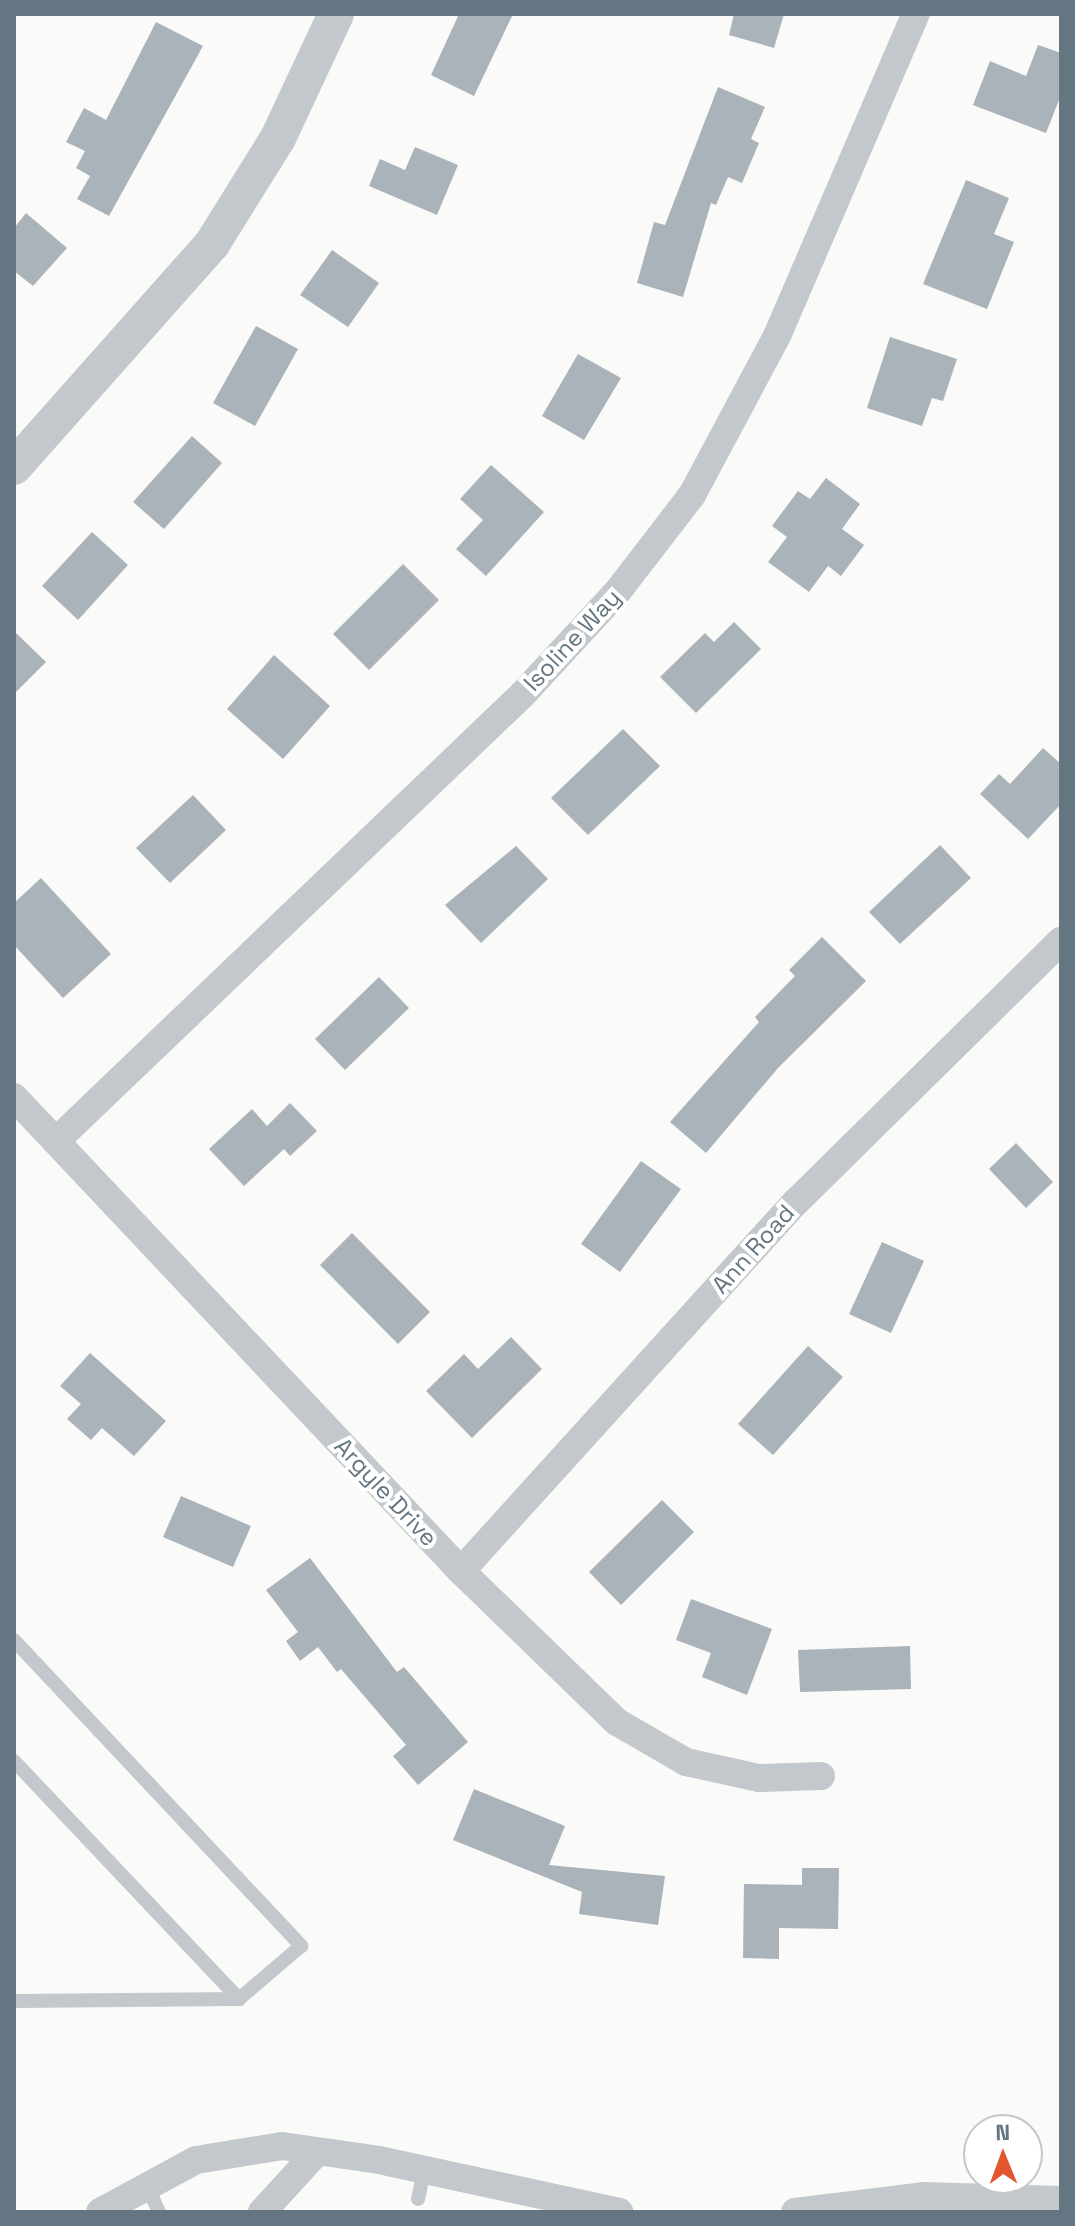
<!DOCTYPE html>
<html>
<head>
<meta charset="utf-8">
<style>
	body { margin:0 }
	#map { position:relative; width:1075px; height:2226px; overflow:hidden; background:#fafaf8; font-family:"Space Grotesk",sans-serif }
	div>[style] { position:absolute }
	[style*='--x'] { left:calc(var(--x)*1px); top:calc(var(--y)*1px); width:calc(var(--w)*1px); rotate:calc(var(--a)*1deg) }
	.building>* { inset:0; background:#aab3b9 }
	.service>* { height:14px; margin:-7px; padding:0 7px; transform-origin:7px; border-radius:7px; background:#c3c8cc }
	.minor>* { height:28px; margin:-14px; padding:0 14px; transform-origin:14px; border-radius:14px; background:#c3c8cc }
	.tertiary>* { height:36px; margin:-18px; padding:0 18px; transform-origin:18px; border-radius:18px; background:#c3c8cc }
	span { translate:-50% -50%; white-space:nowrap; text-align:center; line-height:1.15; -webkit-text-stroke:8px #fff; paint-order:stroke }
	.street-label { font-size:24px; color:#657683 }
	.frame { position:absolute; inset:0; border:16px solid #657683; pointer-events:none }
	.north { position:absolute; left:963px; top:2114px; width:80px; height:80px; box-sizing:border-box; background:#fff; border:2px solid #c1c8cd; border-radius:50%; rotate:359deg; font-size:22px; font-weight:700; line-height:32px; text-align:center; color:#657683 }
	.north::after { content:''; display:block; margin:auto; width:28px; height:36px; background:#e4572e; clip-path:polygon(50% 0,100% 100%,50% 72%,0 100%) }
</style>
</head>
<body>
<div id="map">
	<div class="building">
		<div style="clip-path:polygon(459px 14px,513px 14px,474px 96px,431px 75px)"></div>
		<div style="clip-path:polygon(734px 14px,784px 14px,774px 48px,729px 35px)"></div>
		<div style="clip-path:polygon(156px 22px,203px 46px,109px 216px,77px 199px,90px 176px,76px 168px,85px 151px,66px 142px,84px 108px,106px 120px)"></div>
		<div style="clip-path:polygon(1038px 45px,1061px 53px,1061px 95px,1046px 133px,973px 105px,990px 61px,1026px 76px)"></div>
		<div style="clip-path:polygon(718px 87px,765px 107px,751px 139px,759px 143px,742px 183px,728px 177px,716px 205px,711px 203px,683px 297px,637px 283px,654px 222px,665px 225px)"></div>
		<div style="clip-path:polygon(415px 147px,458px 165px,437px 215px,369px 186px,380px 159px,405px 170px)"></div>
		<div style="clip-path:polygon(966px 180px,1009px 198px,994px 234px,1014px 242px,987px 309px,923px 284px)"></div>
		<div style="clip-path:polygon(26px 213px,67px 248px,33px 286px,14px 271px,14px 228px)"></div>
		<div style="clip-path:polygon(332px 250px,379px 283px,348px 327px,300px 295px)"></div>
		<div style="clip-path:polygon(256px 326px,298px 349px,255px 426px,213px 403px)"></div>
		<div style="clip-path:polygon(890px 337px,957px 359px,943px 401px,932px 398px,922px 426px,867px 408px)"></div>
		<div style="clip-path:polygon(578px 354px,621px 378px,584px 440px,542px 416px)"></div>
		<div style="clip-path:polygon(192px 436px,222px 463px,164px 529px,133px 502px)"></div>
		<div style="clip-path:polygon(491px 465px,544px 512px,486px 576px,456px 549px,483px 520px,460px 499px)"></div>
		<div style="clip-path:polygon(826px 478px,860px 504px,842px 529px,864px 545px,841px 576px,828px 566px,809px 592px,768px 562px,787px 537px,772px 526px,798px 491px,810px 499px)"></div>
		<div style="clip-path:polygon(92px 532px,128px 565px,78px 620px,42px 586px)"></div>
		<div style="clip-path:polygon(403px 564px,439px 600px,369px 670px,333px 634px)"></div>
		<div style="clip-path:polygon(734px 622px,761px 649px,696px 713px,660px 677px,705px 633px,714px 642px)"></div>
		<div style="clip-path:polygon(14px 631px,46px 662px,14px 694px)"></div>
		<div style="clip-path:polygon(274px 655px,330px 706px,283px 759px,227px 709px)"></div>
		<div style="clip-path:polygon(623px 729px,660px 766px,588px 835px,551px 798px)"></div>
		<div style="clip-path:polygon(1043px 748px,1061px 764px,1061px 804px,1028px 839px,980px 794px,999px 774px,1010px 784px)"></div>
		<div style="clip-path:polygon(193px 795px,226px 830px,170px 883px,136px 848px)"></div>
		<div style="clip-path:polygon(940px 845px,971px 878px,900px 944px,869px 912px)"></div>
		<div style="clip-path:polygon(516px 846px,548px 879px,481px 943px,445px 905px)"></div>
		<div style="clip-path:polygon(41px 878px,111px 954px,63px 998px,14px 945px,14px 903px)"></div>
		<div style="clip-path:polygon(822px 937px,866px 981px,778px 1068px,706px 1153px,670px 1122px,759px 1022px,755px 1017px,795px 976px,789px 970px)"></div>
		<div style="clip-path:polygon(379px 977px,409px 1008px,345px 1070px,315px 1039px)"></div>
		<div style="clip-path:polygon(290px 1103px,317px 1131px,290px 1156px,284px 1149px,244px 1186px,209px 1149px,252px 1109px,267px 1126px)"></div>
		<div style="clip-path:polygon(1016px 1143px,1053px 1182px,1026px 1208px,989px 1169px)"></div>
		<div style="clip-path:polygon(641px 1161px,681px 1189px,620px 1272px,581px 1244px)"></div>
		<div style="clip-path:polygon(352px 1233px,430px 1312px,398px 1344px,320px 1265px)"></div>
		<div style="clip-path:polygon(882px 1242px,924px 1261px,891px 1333px,849px 1314px)"></div>
		<div style="clip-path:polygon(511px 1337px,542px 1369px,472px 1438px,426px 1391px,464px 1354px,478px 1369px)"></div>
		<div style="clip-path:polygon(808px 1346px,843px 1377px,773px 1455px,738px 1424px)"></div>
		<div style="clip-path:polygon(90px 1353px,166px 1421px,134px 1456px,102px 1428px,91px 1440px,67px 1419px,81px 1404px,60px 1386px)"></div>
		<div style="clip-path:polygon(181px 1496px,251px 1526px,233px 1567px,163px 1537px)"></div>
		<div style="clip-path:polygon(662px 1500px,694px 1532px,621px 1605px,589px 1572px)"></div>
		<div style="clip-path:polygon(310px 1558px,397px 1672px,404px 1667px,468px 1742px,418px 1785px,393px 1756px,406px 1745px,341px 1669px,337px 1672px,318px 1647px,300px 1661px,286px 1641px,298px 1632px,266px 1590px)"></div>
		<div style="clip-path:polygon(691px 1599px,772px 1629px,747px 1695px,702px 1677px,711px 1653px,676px 1640px)"></div>
		<div style="clip-path:polygon(910px 1646px,911px 1689px,800px 1692px,798px 1650px)"></div>
		<div style="clip-path:polygon(474px 1789px,565px 1826px,549px 1865px,665px 1876px,658px 1925px,579px 1914px,582px 1892px,453px 1840px)"></div>
		<div style="clip-path:polygon(802px 1868px,839px 1868px,838px 1929px,779px 1928px,779px 1959px,743px 1958px,744px 1884px,802px 1885px)"></div>
	</div>
	<div class="service">
		<div style="--x:14;--y:1640;--w:420;--a:46.8"></div>
		<div style="--x:301;--y:1946;--w:82;--a:139.5"></div>
		<div style="--x:239;--y:1999;--w:225;--a:179.5"></div>
		<div style="--x:14;--y:1761;--w:328;--a:46.6"></div>
		<div style="--x:146;--y:2183;--w:32;--a:66"></div>
		<div style="--x:418;--y:2199;--w:30;--a:-78"></div>
	</div>
	<div class="minor">
		<div style="--x:14;--y:1097;--w:652;--a:46.68"></div>
		<div style="--x:461;--y:1571;--w:217;--a:44.1"></div>
		<div style="--x:617;--y:1722;--w:80;--a:30.1"></div>
		<div style="--x:686;--y:1762;--w:75;--a:12.4"></div>
		<div style="--x:759;--y:1778;--w:62;--a:-1.8"></div>
		<div style="--x:56;--y:1141;--w:646;--a:-43.75"></div>
		<div style="--x:523;--y:694;--w:140;--a:-47.3"></div>
		<div style="--x:618;--y:591;--w:121;--a:-52.4"></div>
		<div style="--x:692;--y:495;--w:180;--a:-61.9"></div>
		<div style="--x:777;--y:336;--w:351;--a:-66.7"></div>
		<div style="--x:461;--y:1571;--w:498;--a:-47.8"></div>
		<div style="--x:796;--y:1202;--w:372;--a:-44.6"></div>
		<div style="--x:100;--y:2212;--w:109;--a:-28.4"></div>
		<div style="--x:196;--y:2160;--w:87;--a:-9.2"></div>
		<div style="--x:282;--y:2146;--w:98;--a:8.2"></div>
		<div style="--x:379;--y:2160;--w:246;--a:12.2"></div>
		<div style="--x:262;--y:2212;--w:81;--a:-47.5"></div>
		<div style="--x:795;--y:2212;--w:129;--a:-7.1"></div>
		<div style="--x:923;--y:2196;--w:138;--a:1.7"></div>
	</div>
	<div class="tertiary">
		<div style="--x:14;--y:467;--w:298;--a:-48.4"></div>
		<div style="--x:212;--y:244;--w:125;--a:-58.1"></div>
		<div style="--x:278;--y:138;--w:137;--a:-64.9"></div>
	</div>
	<div class="street-label">
		<span style="left:572px;top:640px;rotate:-47deg">Isoline Way</span>
		<span style="left:753px;top:1249px;rotate:-48deg">Ann Road</span>
		<span style="left:386px;top:1492px;rotate:47deg">Argyle Drive</span>
	</div>
	<div class="frame"></div>
	<div class="north">N</div>
</div>
</body>
</html>
